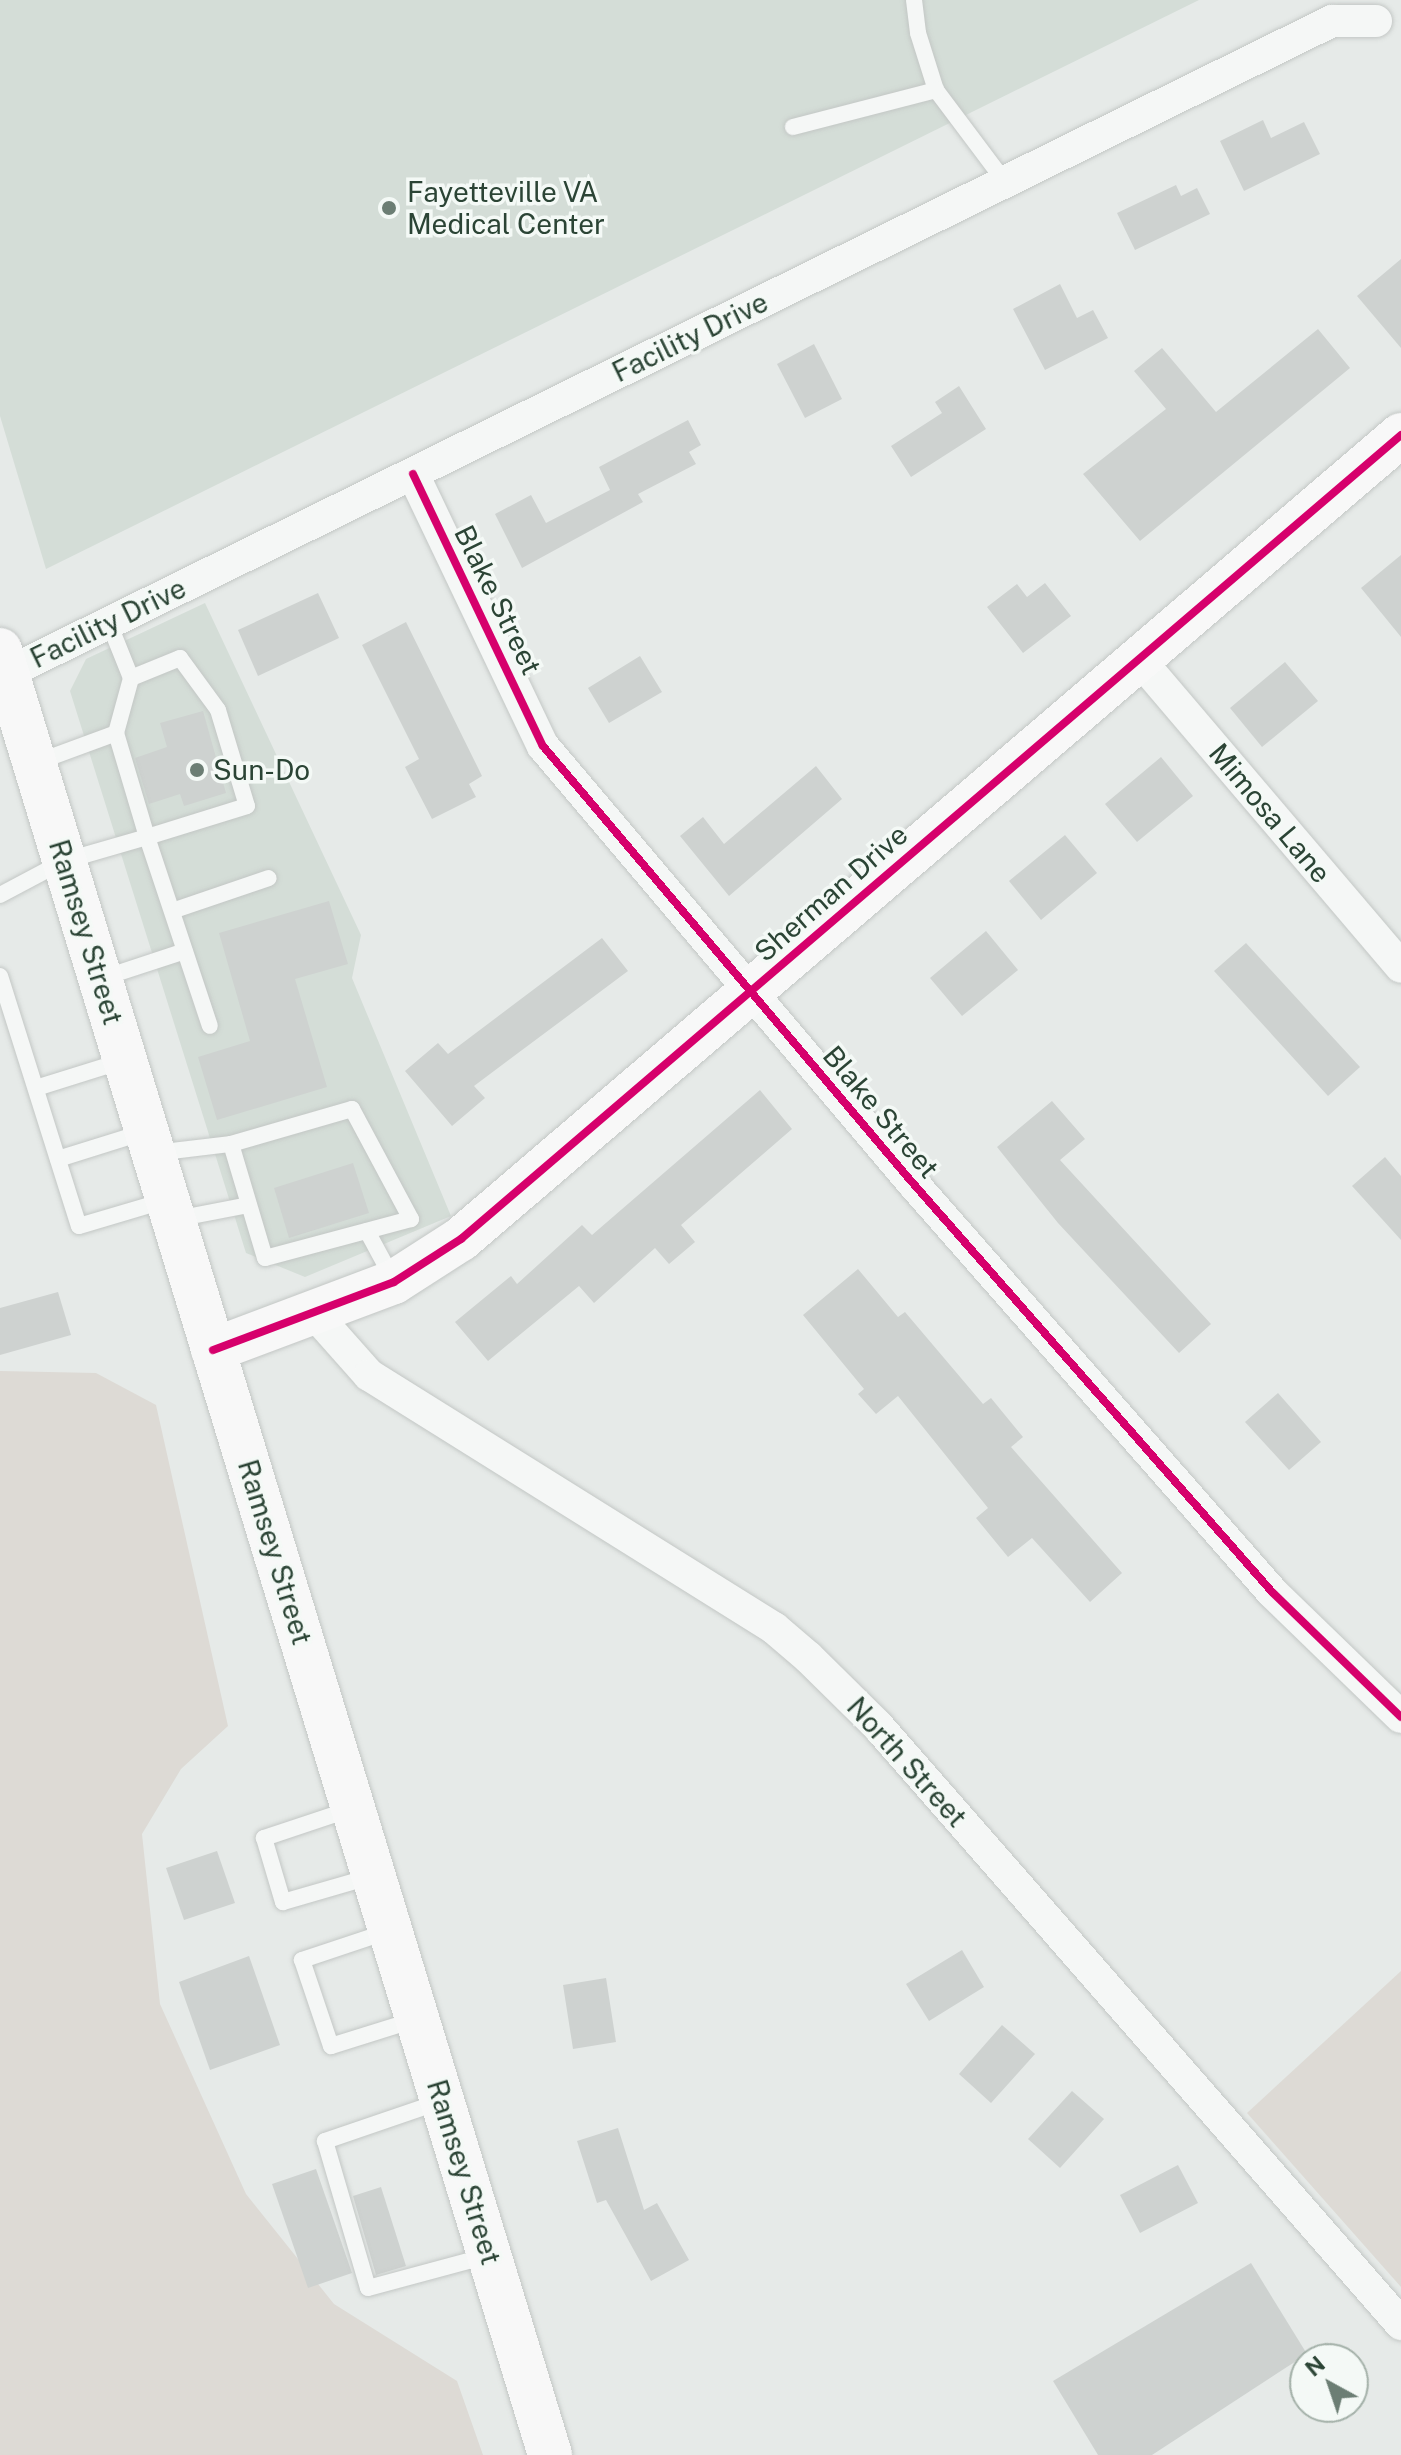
<!DOCTYPE html>
<html>
<head>
<meta charset="utf-8">
<style>
	body { margin:0 }
	#map { position:relative; width:1401px; height:2455px; overflow:hidden; background:#e6eae8; font-family:"Public Sans",sans-serif }
	div>[style] { position:absolute }
	[style*='--x'] { left:calc(var(--x)*1px); top:calc(var(--y)*1px); width:calc(var(--w)*1px); rotate:calc(var(--a)*1deg) }
	.built>* { inset:0; background:#d4ddd7 }
	.green>* { inset:0; background:#dddad5 }
	.building>* { inset:0; background:#ced2d0 }
	.roads { filter:drop-shadow(0 0 2px #c3c7c5) drop-shadow(0 0 2px #c3c7c5) }
	.lane>* { height:16px; margin:-8px; padding:0 8px; transform-origin:8px; border-radius:8px; background:#f5f7f6 }
	.street>* { height:32px; margin:-16px; padding:0 16px; transform-origin:16px; border-radius:16px; background:#f5f7f6 }
	.secondary>* { height:44px; margin:-22px; padding:0 22px; transform-origin:22px; border-radius:22px; background:#f8f8f8 }
	.primary>* { height:44px; margin:-22px; padding:0 22px; transform-origin:22px; border-radius:22px; background:#f8f8f8 }
	.cycleway>* { height:8px; margin:-4px; padding:0 4px; transform-origin:4px; border-radius:4px; background:#d6006c }
	.dots>* { width:22px; height:22px; translate:-50% -50%; box-sizing:border-box; border:4px solid #f4f9f6; border-radius:50% }
	span { translate:-50% -50%; white-space:nowrap; text-align:center; line-height:1.15; -webkit-text-stroke:7px #f4f9f6; paint-order:stroke }
	.poi-label { font-size:28px; color:#2b4435 }
	.left { translate:0 -50%; text-align:left }
	.street-label { font-size:28px; color:#2b4435 }
	.north { position:absolute; left:1289px; top:2343px; width:80px; height:80px; box-sizing:border-box; background:#f4f9f6; border:2px solid #a4b1a9; border-radius:50%; rotate:320deg; font-size:22px; font-weight:700; line-height:32px; text-align:center; color:#2b4435 }
	.north::after { content:''; display:block; margin:auto; width:28px; height:36px; background:#6c7e74; clip-path:polygon(50% 0,100% 100%,50% 72%,0 100%) }
</style>
</head>
<body>
<div id="map">
	<div class="built">
		<div style="clip-path:polygon(0 0,1199px 0,46px 569px,0 416px)"></div>
		<div style="clip-path:polygon(205px 603px,361px 935px,352px 978px,451px 1216px,305px 1277px,246px 1253px,70px 691px,86px 659px)"></div>
	</div>
	<div class="green">
		<div style="clip-path:polygon(0 1371px,96px 1373px,156px 1405px,228px 1726px,181px 1769px,142px 1834px,160px 2004px,246px 2194px,334px 2304px,457px 2381px,483px 2455px,0 2455px)"></div>
		<div style="clip-path:polygon(1401px 1971px,1401px 2287px,1247px 2113px)"></div>
	</div>
	<div class="building">
		<div style="clip-path:polygon(1263px 120px,1271px 138px,1304px 122px,1320px 154px,1244px 191px,1220px 141px)"></div>
		<div style="clip-path:polygon(1176px 185px,1181px 196px,1197px 188px,1210px 214px,1135px 250px,1117px 213px)"></div>
		<div style="clip-path:polygon(1401px 259px,1401px 348px,1357px 296px)"></div>
		<div style="clip-path:polygon(1060px 284px,1077px 318px,1093px 310px,1108px 338px,1045px 370px,1013px 309px)"></div>
		<div style="clip-path:polygon(1318px 329px,1350px 368px,1140px 541px,1083px 474px,1166px 409px,1134px 371px,1162px 348px,1216px 412px)"></div>
		<div style="clip-path:polygon(814px 344px,842px 399px,805px 418px,777px 364px)"></div>
		<div style="clip-path:polygon(959px 386px,986px 429px,911px 477px,891px 446px,942px 413px,935px 402px)"></div>
		<div style="clip-path:polygon(688px 420px,701px 445px,689px 452px,696px 464px,638px 494px,643px 502px,522px 568px,495px 514px,531px 495px,546px 523px,610px 490px,599px 467px)"></div>
		<div style="clip-path:polygon(1401px 555px,1401px 637px,1361px 588px)"></div>
		<div style="clip-path:polygon(1045px 583px,1071px 616px,1023px 653px,987px 607px,1017px 584px,1027px 597px)"></div>
		<div style="clip-path:polygon(318px 593px,339px 638px,258px 676px,238px 630px)"></div>
		<div style="clip-path:polygon(406px 622px,482px 776px,469px 784px,476px 797px,432px 819px,405px 767px,419px 759px,362px 645px)"></div>
		<div style="clip-path:polygon(640px 656px,662px 692px,609px 723px,588px 688px)"></div>
		<div style="clip-path:polygon(1285px 662px,1318px 701px,1262px 747px,1230px 708px)"></div>
		<div style="clip-path:polygon(203px 711px,226px 793px,184px 806px,180px 794px,149px 804px,135px 758px,167px 747px,160px 723px)"></div>
		<div style="clip-path:polygon(1161px 757px,1193px 796px,1137px 842px,1105px 804px)"></div>
		<div style="clip-path:polygon(816px 766px,842px 799px,729px 896px,680px 836px,703px 817px,724px 844px)"></div>
		<div style="clip-path:polygon(1065px 835px,1097px 873px,1041px 920px,1009px 881px)"></div>
		<div style="clip-path:polygon(329px 901px,348px 964px,295px 979px,327px 1087px,217px 1120px,198px 1057px,250px 1041px,219px 933px)"></div>
		<div style="clip-path:polygon(986px 931px,1018px 970px,962px 1016px,930px 978px)"></div>
		<div style="clip-path:polygon(602px 938px,628px 971px,474px 1086px,485px 1098px,452px 1126px,405px 1071px,438px 1043px,448px 1054px)"></div>
		<div style="clip-path:polygon(1246px 943px,1360px 1067px,1328px 1096px,1214px 971px)"></div>
		<div style="clip-path:polygon(760px 1090px,792px 1129px,681px 1225px,695px 1242px,669px 1264px,655px 1248px,594px 1303px,579px 1286px,488px 1361px,455px 1322px,511px 1276px,517px 1284px,582px 1225px,592px 1235px)"></div>
		<div style="clip-path:polygon(1052px 1101px,1085px 1139px,1060px 1160px,1211px 1324px,1179px 1353px,1058px 1223px,997px 1147px)"></div>
		<div style="clip-path:polygon(1385px 1157px,1401px 1176px,1401px 1240px,1352px 1186px)"></div>
		<div style="clip-path:polygon(353px 1163px,369px 1213px,289px 1238px,274px 1188px)"></div>
		<div style="clip-path:polygon(858px 1269px,898px 1317px,905px 1312px,983px 1404px,991px 1398px,1023px 1437px,1011px 1447px,1122px 1573px,1090px 1602px,1032px 1538px,1008px 1557px,976px 1518px,988px 1508px,898px 1396px,876px 1414px,858px 1394px,864px 1389px,803px 1315px)"></div>
		<div style="clip-path:polygon(58px 1292px,71px 1335px,0 1355px,0 1308px)"></div>
		<div style="clip-path:polygon(1278px 1393px,1321px 1442px,1289px 1470px,1245px 1422px)"></div>
		<div style="clip-path:polygon(217px 1851px,235px 1903px,184px 1920px,166px 1868px)"></div>
		<div style="clip-path:polygon(962px 1950px,984px 1987px,929px 2021px,906px 1984px)"></div>
		<div style="clip-path:polygon(249px 1956px,280px 2045px,210px 2070px,179px 1982px)"></div>
		<div style="clip-path:polygon(606px 1978px,616px 2042px,573px 2049px,563px 1985px)"></div>
		<div style="clip-path:polygon(1002px 2025px,1035px 2054px,991px 2103px,959px 2074px)"></div>
		<div style="clip-path:polygon(1072px 2091px,1104px 2119px,1060px 2168px,1028px 2139px)"></div>
		<div style="clip-path:polygon(618px 2128px,644px 2210px,657px 2203px,689px 2260px,651px 2281px,606px 2200px,597px 2203px,577px 2141px)"></div>
		<div style="clip-path:polygon(1178px 2165px,1198px 2203px,1140px 2233px,1120px 2195px)"></div>
		<div style="clip-path:polygon(316px 2169px,352px 2273px,308px 2288px,272px 2184px)"></div>
		<div style="clip-path:polygon(381px 2187px,406px 2266px,376px 2275px,353px 2196px)"></div>
		<div style="clip-path:polygon(1251px 2263px,1307px 2354px,1152px 2455px,1098px 2455px,1053px 2381px)"></div>
	</div>
	<div class="roads">
		<div class="lane">
			<div style="--x:914;--y:0;--w:33;--a:83"></div>
			<div style="--x:918;--y:33;--w:60;--a:72.5"></div>
			<div style="--x:936;--y:90;--w:115;--a:53.1"></div>
			<div style="--x:793;--y:127;--w:148;--a:-14.5"></div>
			<div style="--x:109;--y:623;--w:59;--a:68.2"></div>
			<div style="--x:180;--y:658;--w:64;--a:53.8"></div>
			<div style="--x:218;--y:710;--w:100;--a:73.2"></div>
			<div style="--x:247;--y:806;--w:105;--a:162.8"></div>
			<div style="--x:147;--y:837;--w:109;--a:-106.6"></div>
			<div style="--x:116;--y:733;--w:57;--a:-74.7"></div>
			<div style="--x:131;--y:678;--w:53;--a:-22.2"></div>
			<div style="--x:35;--y:763;--w:86;--a:-20.3"></div>
			<div style="--x:0;--y:895;--w:72;--a:-28"></div>
			<div style="--x:64;--y:861;--w:86;--a:-16.1"></div>
			<div style="--x:147;--y:837;--w:199;--a:71.6"></div>
			<div style="--x:172;--y:911;--w:102;--a:-18.8"></div>
			<div style="--x:0;--y:976;--w:262;--a:72.5"></div>
			<div style="--x:79;--y:1226;--w:92;--a:-16.5"></div>
			<div style="--x:103;--y:978;--w:86;--a:-18.2"></div>
			<div style="--x:36;--y:1088;--w:90;--a:-17.4"></div>
			<div style="--x:155;--y:1153;--w:77;--a:-6.8"></div>
			<div style="--x:231;--y:1144;--w:126;--a:-16.1"></div>
			<div style="--x:352;--y:1109;--w:125;--a:61.8"></div>
			<div style="--x:411;--y:1219;--w:151;--a:165"></div>
			<div style="--x:265;--y:1258;--w:119;--a:-106.6"></div>
			<div style="--x:58;--y:1159;--w:90;--a:-17.4"></div>
			<div style="--x:176;--y:1219;--w:74;--a:-10.9"></div>
			<div style="--x:367;--y:1231;--w:55;--a:61.6"></div>
			<div style="--x:351;--y:1809;--w:92;--a:161.6"></div>
			<div style="--x:264;--y:1838;--w:67;--a:73.5"></div>
			<div style="--x:283;--y:1902;--w:94;--a:-16.1"></div>
			<div style="--x:389;--y:1931;--w:92;--a:161.6"></div>
			<div style="--x:302;--y:1960;--w:91;--a:71.4"></div>
			<div style="--x:331;--y:2046;--w:90;--a:-17.4"></div>
			<div style="--x:442;--y:2101;--w:124;--a:161.1"></div>
			<div style="--x:325;--y:2141;--w:153;--a:73.7"></div>
			<div style="--x:368;--y:2288;--w:123;--a:-15.1"></div>
		</div>
		<div class="street">
			<div style="--x:413;--y:474;--w:301;--a:64.5"></div>
			<div style="--x:543;--y:746;--w:570;--a:49.77"></div>
			<div style="--x:911;--y:1181;--w:548;--a:48.7"></div>
			<div style="--x:1273;--y:1593;--w:178;--a:44.1"></div>
			<div style="--x:1139;--y:659;--w:404;--a:49.6"></div>
			<div style="--x:7;--y:673;--w:1477;--a:-26.2"></div>
			<div style="--x:1332;--y:21;--w:44;--a:0"></div>
			<div style="--x:314;--y:1313;--w:83;--a:48.4"></div>
			<div style="--x:369;--y:1375;--w:478;--a:32"></div>
			<div style="--x:774;--y:1628;--w:45;--a:40.5"></div>
			<div style="--x:808;--y:1657;--w:97;--a:44.6"></div>
			<div style="--x:877;--y:1725;--w:796;--a:48.82"></div>
		</div>
		<div class="secondary">
			<div style="--x:213;--y:1350;--w:193;--a:-20.6"></div>
			<div style="--x:394;--y:1282;--w:80;--a:-32.7"></div>
			<div style="--x:461;--y:1239;--w:1237;--a:-40.54"></div>
		</div>
		<div class="primary">
			<div style="--x:0;--y:650;--w:1887;--a:73.05"></div>
		</div>
	</div>
	<div class="cycleway">
		<div style="--x:413;--y:474;--w:301;--a:64.5"></div>
		<div style="--x:543;--y:746;--w:570;--a:49.77"></div>
		<div style="--x:911;--y:1181;--w:548;--a:48.7"></div>
		<div style="--x:1273;--y:1593;--w:178;--a:44.1"></div>
		<div style="--x:213;--y:1350;--w:193;--a:-20.6"></div>
		<div style="--x:394;--y:1282;--w:80;--a:-32.7"></div>
		<div style="--x:461;--y:1239;--w:1237;--a:-40.54"></div>
	</div>
	<div class="dots">
		<div style="left:389px;top:208px;background:#6c7e74"></div>
		<div style="left:197px;top:770px;background:#6c7e74"></div>
	</div>
	<div class="poi-label">
		<span class="left" style="left:407px;top:208px">Fayetteville VA<br>Medical Center</span>
		<span class="left" style="left:213px;top:770px">Sun-Do</span>
	</div>
	<div class="street-label">
		<span style="left:690px;top:337px;rotate:-26deg">Facility Drive</span>
		<span style="left:498px;top:600px;rotate:64deg">Blake Street</span>
		<span style="left:108px;top:623px;rotate:-26deg">Facility Drive</span>
		<span style="left:1270px;top:813px;rotate:50deg">Mimosa Lane</span>
		<span style="left:831px;top:893px;rotate:-41deg">Sherman Drive</span>
		<span style="left:86px;top:932px;rotate:73deg">Ramsey Street</span>
		<span style="left:881px;top:1112px;rotate:50deg">Blake Street</span>
		<span style="left:275px;top:1552px;rotate:73deg">Ramsey Street</span>
		<span style="left:907px;top:1762px;rotate:48deg">North Street</span>
		<span style="left:464px;top:2172px;rotate:73deg">Ramsey Street</span>
	</div>
	<div class="north">N</div>
</div>
</body>
</html>
